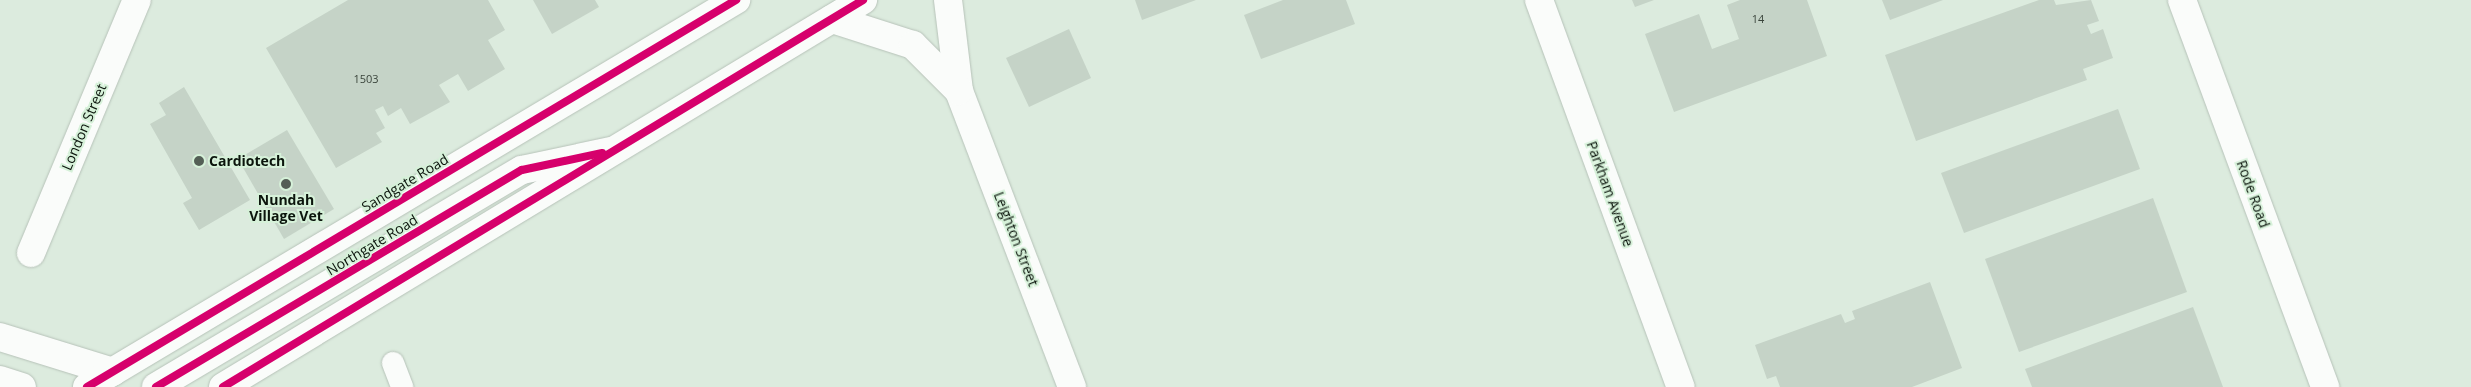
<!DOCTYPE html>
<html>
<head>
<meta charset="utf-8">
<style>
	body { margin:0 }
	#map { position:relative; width:2471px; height:387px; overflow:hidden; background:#dcebde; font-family:"Open Sans",sans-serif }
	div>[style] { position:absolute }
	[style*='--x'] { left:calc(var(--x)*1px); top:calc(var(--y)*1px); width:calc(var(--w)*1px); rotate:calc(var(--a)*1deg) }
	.building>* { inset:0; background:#c5d3c7 }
	.roads { filter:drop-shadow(0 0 1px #b6c2b8) drop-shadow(0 0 1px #b6c2b8) }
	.lane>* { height:22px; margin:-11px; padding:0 11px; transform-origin:11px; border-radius:11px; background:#fafcfa }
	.street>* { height:28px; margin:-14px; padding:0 14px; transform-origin:14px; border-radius:14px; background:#fafcfa }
	.secondary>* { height:28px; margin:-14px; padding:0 14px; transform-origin:14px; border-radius:14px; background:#fafcfa }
	.highway>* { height:28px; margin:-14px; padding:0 14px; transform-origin:14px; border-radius:14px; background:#fafcfa }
	.cycleway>* { height:8px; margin:-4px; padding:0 4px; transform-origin:4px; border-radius:4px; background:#d6006c }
	.dots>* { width:14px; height:14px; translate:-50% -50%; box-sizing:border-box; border:2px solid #d6f1d9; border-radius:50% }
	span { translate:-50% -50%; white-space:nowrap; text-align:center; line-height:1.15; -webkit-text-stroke:4px #d6f1d9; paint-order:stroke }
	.number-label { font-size:11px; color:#3a443b }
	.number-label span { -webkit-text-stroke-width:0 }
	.street-label { font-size:14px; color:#0b140c }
	.poi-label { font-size:14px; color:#0b140c; font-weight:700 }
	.left { translate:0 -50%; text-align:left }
</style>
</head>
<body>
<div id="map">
	<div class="building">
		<div style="clip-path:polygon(348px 0,488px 0,505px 30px,488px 40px,505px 69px,468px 91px,458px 74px,439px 85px,450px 102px,410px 124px,401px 108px,388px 116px,383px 106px,375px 110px,385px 128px,376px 133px,382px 142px,336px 168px,266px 48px)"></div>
		<div style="clip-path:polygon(533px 0,595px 0,599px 7px,552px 34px)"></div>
		<div style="clip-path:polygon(1135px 0,1196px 0,1142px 20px)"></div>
		<div style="clip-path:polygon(1283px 0,1346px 0,1355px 24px,1261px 59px,1244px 15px)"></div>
		<div style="clip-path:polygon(1632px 0,1654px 0,1635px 7px)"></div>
		<div style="clip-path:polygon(1740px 0,1807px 0,1827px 56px,1674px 112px,1645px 34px,1699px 14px,1712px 49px,1739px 39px,1727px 5px)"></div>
		<div style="clip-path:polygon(1882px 0,1943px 0,1890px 20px)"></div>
		<div style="clip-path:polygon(2039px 0,2054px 0,2056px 5px,2091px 0,2099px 21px,2087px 25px,2091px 34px,2103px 29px,2113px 58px,2083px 69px,2087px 80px,1916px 141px,1885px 55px)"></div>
		<div style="clip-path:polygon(1069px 29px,1091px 78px,1029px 107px,1006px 58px)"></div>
		<div style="clip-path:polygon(184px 87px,250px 200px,199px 230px,183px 203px,192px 198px,150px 124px,166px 115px,159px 103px)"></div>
		<div style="clip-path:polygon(2118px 109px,2140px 169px,1964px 233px,1941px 173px)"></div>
		<div style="clip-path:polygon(287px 130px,334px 209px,284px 239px,238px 159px)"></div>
		<div style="clip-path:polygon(2153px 198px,2187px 292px,2019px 352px,1985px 259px)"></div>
		<div style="clip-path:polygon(1930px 282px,1962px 368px,1912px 387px,1780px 387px,1776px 376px,1767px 379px,1755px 345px,1841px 314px,1845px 323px,1855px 319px,1852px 311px)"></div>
		<div style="clip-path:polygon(2193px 307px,2223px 387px,2032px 387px,2025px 369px)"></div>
	</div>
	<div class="roads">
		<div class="lane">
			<div style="--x:393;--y:363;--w:26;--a:69"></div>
		</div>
		<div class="street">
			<div style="--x:948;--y:0;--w:92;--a:83.1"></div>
			<div style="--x:959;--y:91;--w:317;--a:69.1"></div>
			<div style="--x:1539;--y:0;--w:412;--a:69.9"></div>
			<div style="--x:832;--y:19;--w:85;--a:17.8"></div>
			<div style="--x:913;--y:45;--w:65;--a:45"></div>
			<div style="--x:31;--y:253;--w:274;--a:-67.3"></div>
		</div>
		<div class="secondary">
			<div style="--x:2182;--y:0;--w:413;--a:69.7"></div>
			<div style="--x:0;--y:337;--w:118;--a:17.2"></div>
			<div style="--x:0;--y:380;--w:23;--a:18"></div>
			<div style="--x:156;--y:387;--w:425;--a:-30.7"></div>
			<div style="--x:522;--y:170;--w:91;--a:-12.1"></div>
		</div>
		<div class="highway">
			<div style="--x:87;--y:387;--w:756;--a:-30.81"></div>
			<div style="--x:223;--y:387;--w:748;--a:-31.16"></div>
		</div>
	</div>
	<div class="cycleway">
		<div style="--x:87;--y:387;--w:756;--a:-30.81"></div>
		<div style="--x:156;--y:387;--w:425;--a:-30.7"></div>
		<div style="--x:522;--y:170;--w:82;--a:-12"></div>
		<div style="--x:223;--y:387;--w:748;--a:-31.16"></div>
	</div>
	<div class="dots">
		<div style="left:199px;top:161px;background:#545f56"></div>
		<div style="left:286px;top:184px;background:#545f56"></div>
	</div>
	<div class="number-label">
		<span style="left:1758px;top:19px">14</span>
		<span style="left:366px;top:79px">1503</span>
	</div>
	<div class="street-label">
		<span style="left:84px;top:127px;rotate:-67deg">London Street</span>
		<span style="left:405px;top:183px;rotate:-31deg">Sandgate Road</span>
		<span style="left:1610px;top:194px;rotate:70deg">Parkham Avenue</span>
		<span style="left:2253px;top:194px;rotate:70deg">Rode Road</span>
		<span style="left:1016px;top:239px;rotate:69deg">Leighton Street</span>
		<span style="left:372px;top:245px;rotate:-31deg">Northgate Road</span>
	</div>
	<div class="poi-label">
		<span class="left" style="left:209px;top:161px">Cardiotech</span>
		<span style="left:286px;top:208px">Nundah<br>Village Vet</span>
	</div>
</div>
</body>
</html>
